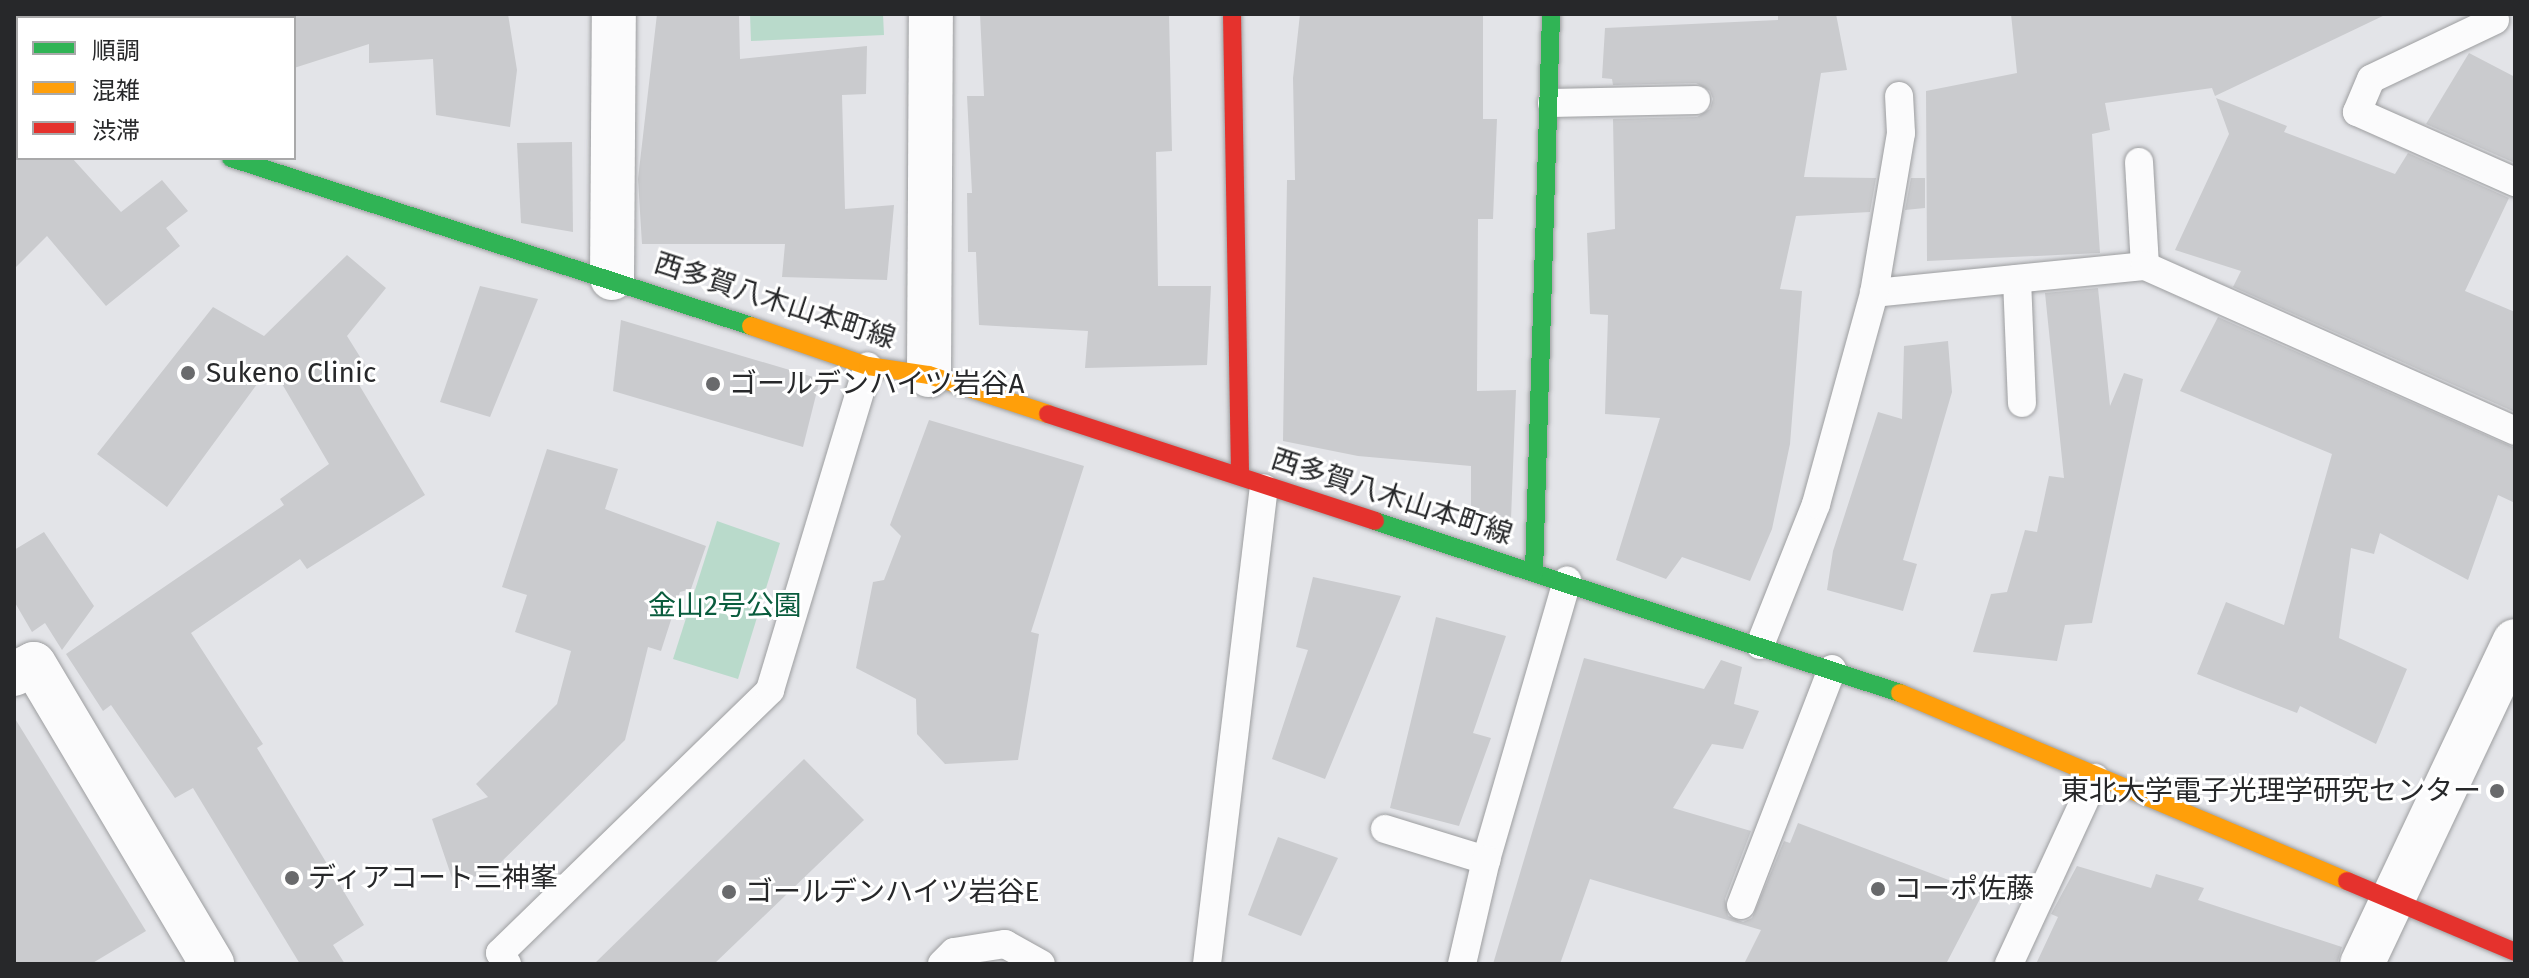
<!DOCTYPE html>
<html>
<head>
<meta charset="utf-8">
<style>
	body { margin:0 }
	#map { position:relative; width:2529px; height:978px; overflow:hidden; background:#e3e4e8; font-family:"Fira Sans","Noto Sans JP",sans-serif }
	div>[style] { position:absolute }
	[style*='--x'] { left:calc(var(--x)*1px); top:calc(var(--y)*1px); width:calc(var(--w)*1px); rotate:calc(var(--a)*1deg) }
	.green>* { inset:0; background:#b9dacb }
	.building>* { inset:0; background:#cacbce }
	.roads { filter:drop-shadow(0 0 2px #9d9ea0) drop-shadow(0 0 2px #9d9ea0) }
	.lane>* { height:28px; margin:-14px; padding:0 14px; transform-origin:14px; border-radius:14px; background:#fbfbfc }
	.street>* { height:44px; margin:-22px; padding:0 22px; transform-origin:22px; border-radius:22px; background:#fbfbfc }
	.fast>* { height:18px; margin:-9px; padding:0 9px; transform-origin:9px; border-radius:9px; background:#30b455 }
	.slow>* { height:18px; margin:-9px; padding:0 9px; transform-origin:9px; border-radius:9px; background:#ff9f0a }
	.jam>* { height:18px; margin:-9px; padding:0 9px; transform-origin:9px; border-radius:9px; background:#e5322d }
	.dots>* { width:22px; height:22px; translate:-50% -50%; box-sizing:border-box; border:4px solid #fff; border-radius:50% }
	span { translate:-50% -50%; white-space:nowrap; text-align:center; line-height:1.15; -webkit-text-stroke:6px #fff; paint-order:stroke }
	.street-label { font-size:28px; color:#27282a }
	.poi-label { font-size:28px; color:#27282a }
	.left { translate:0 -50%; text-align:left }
	.right { translate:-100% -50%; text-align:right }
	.park-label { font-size:28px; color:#095c3d }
	.frame { position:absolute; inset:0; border:16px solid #27282a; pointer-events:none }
	.legend { position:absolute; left:16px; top:16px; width:280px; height:144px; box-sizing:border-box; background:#fff; border:2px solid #a9a9aa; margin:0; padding:10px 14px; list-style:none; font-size:24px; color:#27282a }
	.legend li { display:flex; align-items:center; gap:16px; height:40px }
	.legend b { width:40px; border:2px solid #a9a9aa }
</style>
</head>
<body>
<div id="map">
	<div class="green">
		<div style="clip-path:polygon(750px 14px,883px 14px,884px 35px,751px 41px)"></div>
		<div style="clip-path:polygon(717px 521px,780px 543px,738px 679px,673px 659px)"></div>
	</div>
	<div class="building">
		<div style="clip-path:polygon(294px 14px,508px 14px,517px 70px,510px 127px,436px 115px,433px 59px,369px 63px,369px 44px,294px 68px)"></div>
		<div style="clip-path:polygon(657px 14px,739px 14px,740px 59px,867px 46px,866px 94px,842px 95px,845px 209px,894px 205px,887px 280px,782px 277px,785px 244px,642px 244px,638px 179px)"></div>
		<div style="clip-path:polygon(980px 14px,1169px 14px,1172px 151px,1156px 152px,1158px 286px,1211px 286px,1207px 365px,1085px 368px,1088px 331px,979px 325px,976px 252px,968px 252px,967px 193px,972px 193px,967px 96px,984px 96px)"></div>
		<div style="clip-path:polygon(1300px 14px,1483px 14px,1483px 119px,1497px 119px,1493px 219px,1478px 219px,1477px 391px,1516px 390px,1511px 519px,1471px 516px,1471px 466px,1358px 456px,1283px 441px,1287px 180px,1295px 180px,1293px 78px)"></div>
		<div style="clip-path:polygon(1778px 14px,1836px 14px,1847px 70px,1821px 73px,1804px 177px,1876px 178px,1870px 212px,1796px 216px,1780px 289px,1802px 291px,1790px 444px,1772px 529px,1750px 581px,1682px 557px,1666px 579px,1616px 560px,1660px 418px,1605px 414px,1608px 315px,1590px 314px,1587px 233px,1615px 229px,1613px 119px,1697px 117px,1710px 109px,1713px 99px,1710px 91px,1696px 83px,1613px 85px,1612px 79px,1602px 78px,1605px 28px,1778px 20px)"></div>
		<div style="clip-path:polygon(2011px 14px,2387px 14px,2215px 96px,2212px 88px,2105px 103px,2110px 130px,2092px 134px,2100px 253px,1927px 261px,1926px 91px,2017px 73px)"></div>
		<div style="clip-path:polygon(2469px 53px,2515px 77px,2515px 163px,2426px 124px)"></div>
		<div style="clip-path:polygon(2216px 98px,2287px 126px,2284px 132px,2395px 174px,2408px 153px,2509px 198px,2465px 291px,2515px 312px,2515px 412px,2233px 287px,2241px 271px,2175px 250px,2229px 134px)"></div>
		<div style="clip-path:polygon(572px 142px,573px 232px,521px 223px,517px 143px)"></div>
		<div style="clip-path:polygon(14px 158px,72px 158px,121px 212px,162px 180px,188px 211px,166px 228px,180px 246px,106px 306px,47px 236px,14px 269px)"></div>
		<div style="clip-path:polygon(1911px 178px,1925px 178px,1925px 208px,1905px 210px)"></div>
		<div style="clip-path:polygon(347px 255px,386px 288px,347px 336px,377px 384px,355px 378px,425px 495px,307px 569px,300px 559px,191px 633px,263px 744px,257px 748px,364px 925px,333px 945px,345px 964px,300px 964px,193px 788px,175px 798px,111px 705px,103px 711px,66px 654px,284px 505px,280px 499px,329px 464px,271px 365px,167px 507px,97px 454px,213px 307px,264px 336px)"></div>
		<div style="clip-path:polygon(480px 286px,538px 299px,490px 417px,440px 402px)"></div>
		<div style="clip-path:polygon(2098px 288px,2110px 406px,2124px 373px,2143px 379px,2092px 623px,2065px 625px,2057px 661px,1973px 652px,1991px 594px,2007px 592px,2025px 530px,2037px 532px,2049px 476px,2064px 478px,2045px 293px)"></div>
		<div style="clip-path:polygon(2218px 317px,2515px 448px,2515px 503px,2498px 495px,2468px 580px,2380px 533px,2374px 554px,2351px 548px,2339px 638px,2407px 669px,2376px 744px,2300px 706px,2297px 713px,2197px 674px,2226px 602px,2284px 625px,2332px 454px,2180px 391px)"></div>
		<div style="clip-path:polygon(621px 320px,820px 379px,803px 447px,613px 391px)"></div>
		<div style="clip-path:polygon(1948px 341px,1952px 392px,1903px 560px,1917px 564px,1903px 611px,1827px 590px,1833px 551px,1878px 412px,1902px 419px,1904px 346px)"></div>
		<div style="clip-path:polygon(929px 420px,1084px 466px,1031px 632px,1039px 634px,1018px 760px,945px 764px,917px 734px,916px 699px,856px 668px,873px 582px,884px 580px,901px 536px,890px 525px)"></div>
		<div style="clip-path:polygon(547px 449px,618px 469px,605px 509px,706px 546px,691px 589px,680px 592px,661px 651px,648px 647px,625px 740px,493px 870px,454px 884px,432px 819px,488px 797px,476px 784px,557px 704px,571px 651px,515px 632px,527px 595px,502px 587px)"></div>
		<div style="clip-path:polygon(44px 532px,94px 606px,62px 650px,45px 623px,32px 632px,14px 601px,14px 550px)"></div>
		<div style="clip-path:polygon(1313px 577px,1401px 596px,1325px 779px,1272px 759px,1308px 650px,1296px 647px)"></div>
		<div style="clip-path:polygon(1436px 617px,1506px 636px,1473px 733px,1491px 738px,1459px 826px,1390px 808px)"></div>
		<div style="clip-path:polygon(1584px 658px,1704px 689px,1721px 660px,1742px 667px,1734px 704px,1759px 711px,1743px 749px,1712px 744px,1673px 808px,1751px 831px,1725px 899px,1728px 916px,1743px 922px,1752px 918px,1784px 841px,1790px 843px,1798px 823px,1983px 893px,1946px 964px,1744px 964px,1761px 930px,1590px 879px,1560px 964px,1493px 964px)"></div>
		<div style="clip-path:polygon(14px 717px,146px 931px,91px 964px,14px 964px)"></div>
		<div style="clip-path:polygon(804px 759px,864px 820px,714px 964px,594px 964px)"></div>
		<div style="clip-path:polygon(1278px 837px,1338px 858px,1301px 936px,1248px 915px)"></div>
		<div style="clip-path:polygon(2077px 866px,2151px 888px,2156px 874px,2204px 888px,2198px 900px,2342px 947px,2337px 964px,2036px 964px,2058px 917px,2051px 914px)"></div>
	</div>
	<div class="roads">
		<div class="lane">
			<div style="--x:2495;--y:20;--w:137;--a:154.6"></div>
			<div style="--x:2371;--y:79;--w:36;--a:113"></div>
			<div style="--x:2357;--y:112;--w:173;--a:23.9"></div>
			<div style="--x:1552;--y:103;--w:144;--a:-1.2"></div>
			<div style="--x:2139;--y:162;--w:104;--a:86.7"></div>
			<div style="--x:2017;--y:279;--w:124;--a:87.7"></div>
			<div style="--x:1874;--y:293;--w:272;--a:-5.7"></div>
			<div style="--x:2145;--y:266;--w:405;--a:24"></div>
			<div style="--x:1760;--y:645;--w:152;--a:-68.3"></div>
			<div style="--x:1816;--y:504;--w:219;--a:-74.6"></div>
			<div style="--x:1874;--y:293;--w:162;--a:-80.4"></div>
			<div style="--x:1901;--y:133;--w:37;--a:-93"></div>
			<div style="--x:1385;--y:829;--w:106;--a:17.1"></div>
			<div style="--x:1486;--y:860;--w:291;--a:-73.8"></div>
			<div style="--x:1741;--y:905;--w:253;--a:-68.9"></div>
			<div style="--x:507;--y:964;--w:13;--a:-122"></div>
			<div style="--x:500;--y:953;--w:377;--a:-44.2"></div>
			<div style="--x:770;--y:690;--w:338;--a:-73.2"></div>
			<div style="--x:942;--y:964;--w:17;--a:-45"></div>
			<div style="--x:954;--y:952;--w:52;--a:-8.9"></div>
			<div style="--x:1005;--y:944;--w:41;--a:29.1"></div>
			<div style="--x:1207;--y:964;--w:479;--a:-83.2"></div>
			<div style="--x:1462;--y:964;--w:107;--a:-77"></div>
			<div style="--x:2009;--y:964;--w:205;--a:-65.2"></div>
		</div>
		<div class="street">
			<div style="--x:612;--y:278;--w:264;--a:-89.6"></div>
			<div style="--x:929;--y:375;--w:361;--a:-89.7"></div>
			<div style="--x:14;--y:674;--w:22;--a:-27"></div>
			<div style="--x:34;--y:664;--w:349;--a:59.3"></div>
			<div style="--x:2362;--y:964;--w:357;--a:-64.7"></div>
		</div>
		<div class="fast">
			<div style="--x:231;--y:158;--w:546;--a:17.9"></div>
			<div style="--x:1375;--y:521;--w:552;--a:18.14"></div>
			<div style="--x:1534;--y:572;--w:558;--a:-88.25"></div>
		</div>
		<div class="slow">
			<div style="--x:751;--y:326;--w:124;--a:18.9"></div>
			<div style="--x:868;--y:366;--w:62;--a:8.4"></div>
			<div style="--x:929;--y:375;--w:125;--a:18.1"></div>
			<div style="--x:1900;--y:693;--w:485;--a:22.8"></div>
		</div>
		<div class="jam">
			<div style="--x:89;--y:14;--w:5;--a:53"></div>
			<div style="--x:1232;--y:14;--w:462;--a:89"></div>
			<div style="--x:1048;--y:414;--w:344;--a:18.1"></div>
			<div style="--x:2347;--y:881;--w:182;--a:22.9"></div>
		</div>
	</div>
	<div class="dots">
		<div style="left:188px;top:373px;background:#696a6c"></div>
		<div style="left:713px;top:384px;background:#696a6c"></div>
		<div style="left:2497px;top:791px;background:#696a6c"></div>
		<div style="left:292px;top:878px;background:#696a6c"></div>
		<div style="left:1878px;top:889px;background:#696a6c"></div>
		<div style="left:729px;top:892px;background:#696a6c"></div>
	</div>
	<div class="street-label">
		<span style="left:775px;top:301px;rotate:18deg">西多賀八木山本町線</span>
		<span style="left:1392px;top:497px;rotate:18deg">西多賀八木山本町線</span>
	</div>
	<div class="poi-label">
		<span class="left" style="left:206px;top:373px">Sukeno Clinic</span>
		<span class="left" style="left:729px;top:384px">ゴールデンハイツ岩谷A</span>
		<span class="right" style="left:2481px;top:791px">東北大学電子光理学研究センター</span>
		<span class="left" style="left:308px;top:878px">ディアコート三神峯</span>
		<span class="left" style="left:1894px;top:889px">コーポ佐藤</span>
		<span class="left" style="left:745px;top:892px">ゴールデンハイツ岩谷E</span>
	</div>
	<div class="park-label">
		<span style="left:725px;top:606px">金山2号公園</span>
	</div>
	<div class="frame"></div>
	<ul class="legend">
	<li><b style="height:10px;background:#30b455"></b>順調</li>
	<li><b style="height:10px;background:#ff9f0a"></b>混雑</li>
	<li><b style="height:10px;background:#e5322d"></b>渋滞</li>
	</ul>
</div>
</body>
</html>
